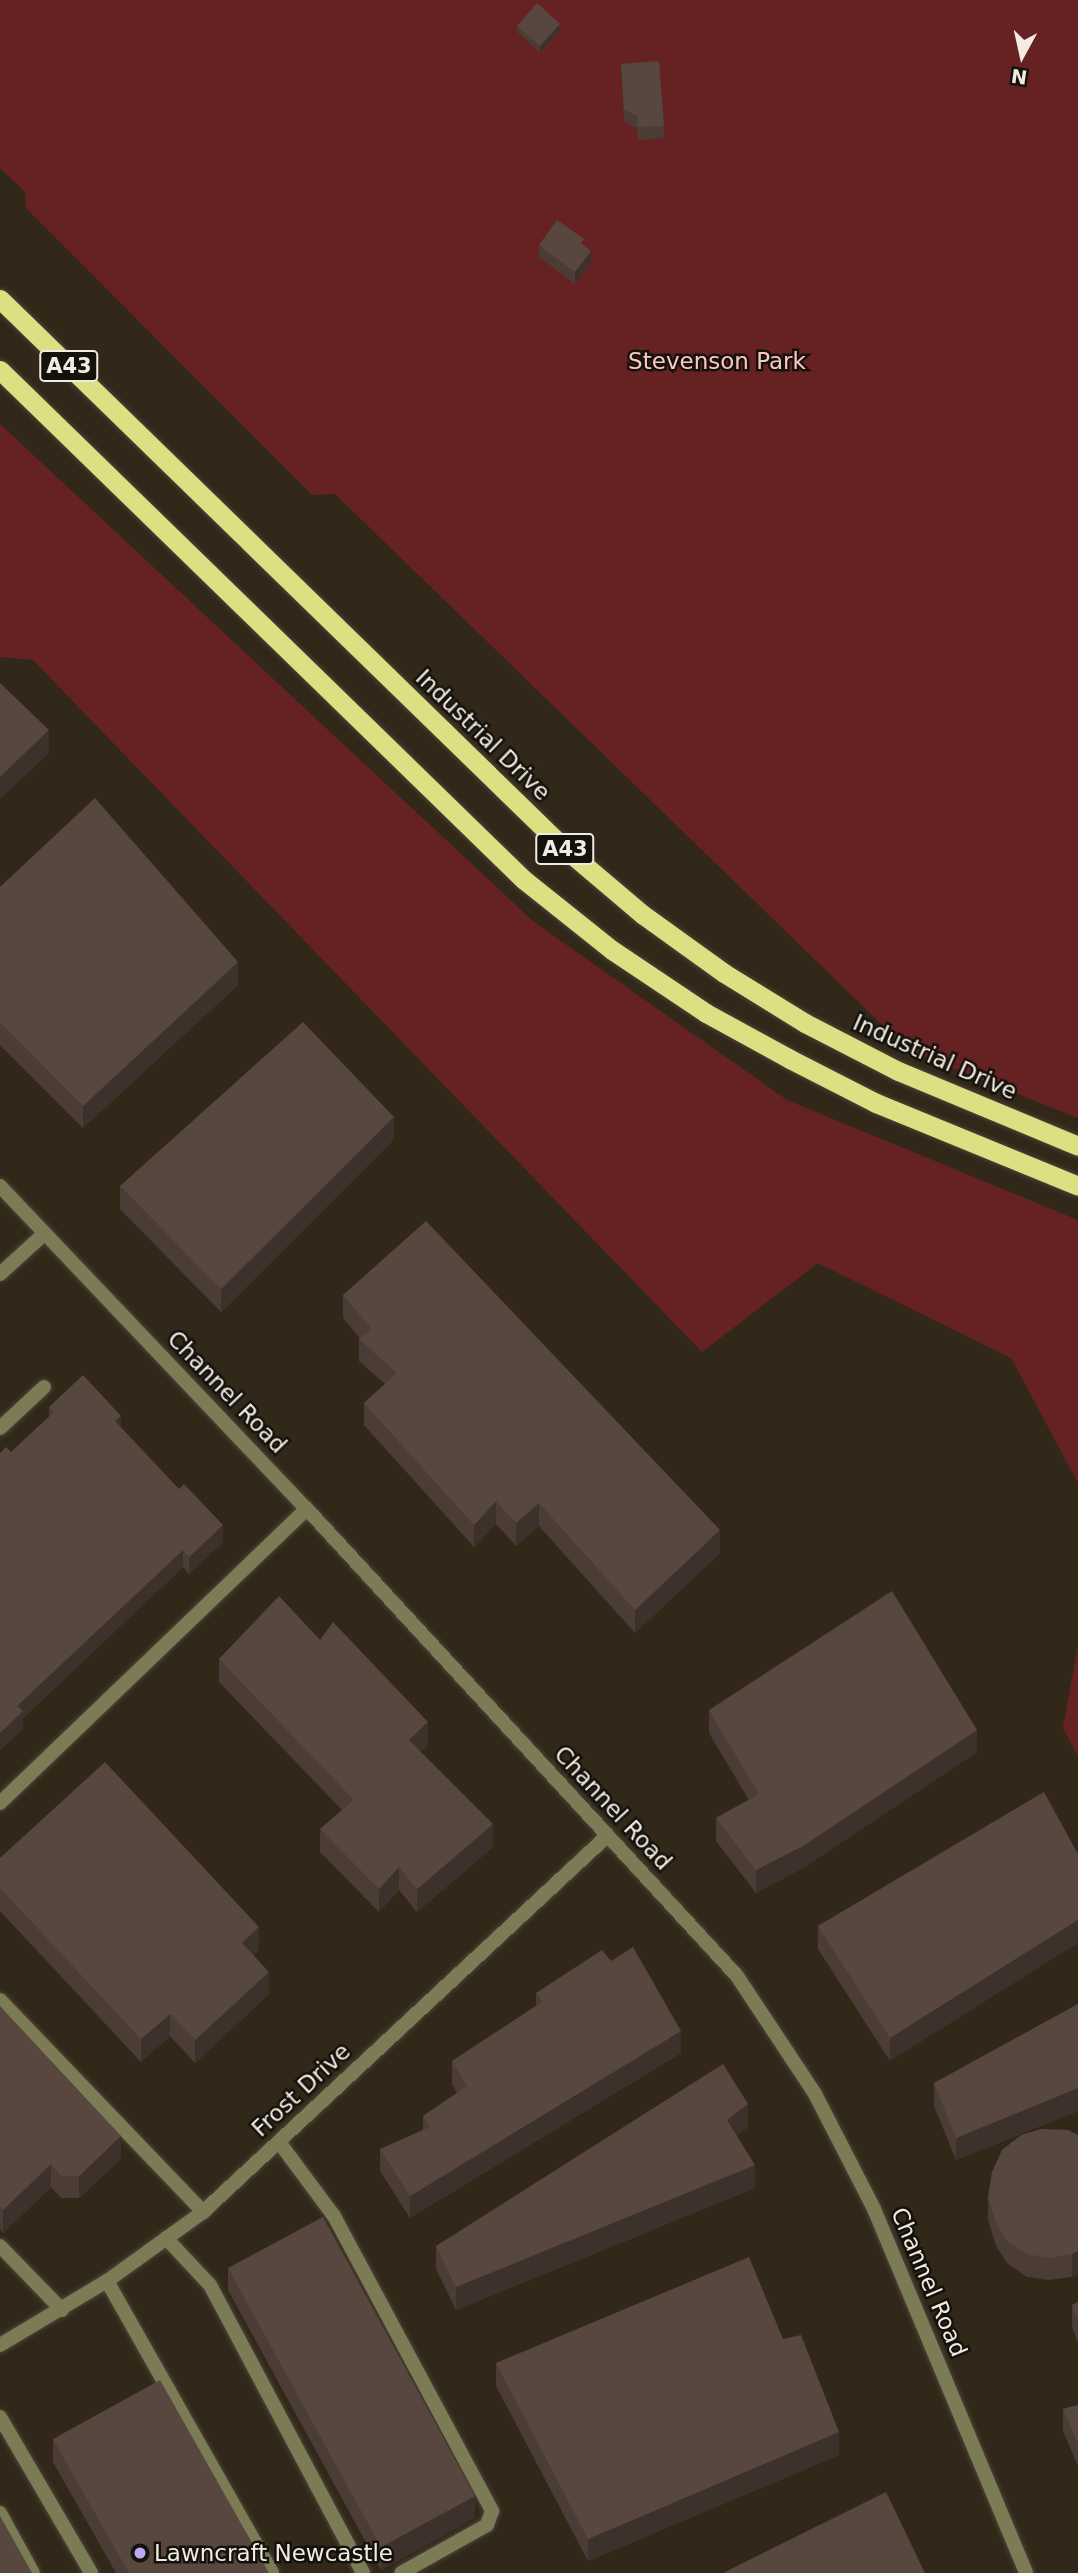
<!DOCTYPE html>
<html>
<head>
<meta charset="utf-8">
<style>
	body { margin:0 }
	#map { position:relative; width:1078px; height:2573px; overflow:hidden; background:#31281a; font-family:"DejaVu Sans",sans-serif }
	div>[style] { position:absolute }
	[style*='--x'] { left:calc(var(--x)*1px); top:calc(var(--y)*1px); width:calc(var(--w)*1px); rotate:calc(var(--a)*1deg) }
	.green>* { inset:0; background:#622 }
	.roads { filter:drop-shadow(0 0 2px #4c4336) drop-shadow(0 0 2px #4c4336) }
	.service>* { height:14px; margin:-7px; padding:0 7px; transform-origin:7px; border-radius:7px; background:#7b7b55 }
	.minor>* { height:14px; margin:-7px; padding:0 7px; transform-origin:7px; border-radius:7px; background:#7b7b55 }
	.trunk>* { height:19px; margin:-9.5px; padding:0 9.5px; transform-origin:9.5px; border-radius:9.5px; background:#dede83 }
	.wall>* { inset:0; background:#4b3d35 }
	.shaded-wall>* { inset:0; background:#3d322b }
	.building>* { inset:0; background:#57473e }
	.dots>* { width:19px; height:19px; translate:-50% -50%; box-sizing:border-box; border:4px solid #15120c; border-radius:50% }
	span { translate:-50% -50%; white-space:nowrap; text-align:center; line-height:1.15; -webkit-text-stroke:5px #15120c; paint-order:stroke }
	.shield-label span { padding:2px 5px; background:#15120c; border:2px solid; border-radius:5px; -webkit-text-stroke-width:0 }
	.shield-label { font-size:21px; color:#f1ebe2; font-weight:700 }
	.park-label { font-size:23px; color:#fcc7c3 }
	.street-label { font-size:23px; color:#f1ebe2 }
	.poi-label { font-size:23px; color:#f1ebe2 }
	.left { translate:0 -50%; text-align:left }
	.north { position:absolute; left:987px; top:21px; width:70px; height:70px; -webkit-text-stroke:5px #15120c; paint-order:stroke; rotate:188deg; font-size:19px; font-weight:700; line-height:28px; text-align:center; color:#f1ebe2 }
	.north::after { content:''; display:block; margin:auto; width:24px; height:32px; background:#f1ebe2; clip-path:polygon(50% 0,100% 100%,50% 72%,0 100%) }
</style>
</head>
<body>
<div id="map">
	<div class="green">
		<div style="clip-path:polygon(0 0,1078px 0,1078px 1118px,908px 1050px,335px 494px,312px 495px,26px 208px,25px 192px,0 168px)"></div>
		<div style="clip-path:polygon(0 424px,534px 922px,787px 1100px,1078px 1220px,1078px 1483px,1011px 1358px,818px 1263px,702px 1352px,33px 660px,0 657px)"></div>
		<div style="clip-path:polygon(1078px 1645px,1078px 1756px,1063px 1728px)"></div>
	</div>
	<div class="roads">
		<div class="service">
			<div style="--x:0;--y:1428;--w:60;--a:-43"></div>
			<div style="--x:0;--y:1803;--w:425;--a:-43.8"></div>
			<div style="--x:0;--y:2000;--w:294;--a:46.2"></div>
			<div style="--x:279;--y:2142;--w:92;--a:53.4"></div>
			<div style="--x:334;--y:2216;--w:335;--a:61.8"></div>
			<div style="--x:492;--y:2511;--w:15;--a:110"></div>
			<div style="--x:487;--y:2525;--w:98;--a:150.8"></div>
			<div style="--x:166;--y:2238;--w:64;--a:46.9"></div>
			<div style="--x:210;--y:2285;--w:326;--a:62"></div>
			<div style="--x:0;--y:2246;--w:89;--a:45.9"></div>
			<div style="--x:107;--y:2281;--w:335;--a:60.5"></div>
			<div style="--x:0;--y:2417;--w:181;--a:59.7"></div>
			<div style="--x:0;--y:2513;--w:68;--a:61.2"></div>
		</div>
		<div class="minor">
			<div style="--x:0;--y:1186;--w:446;--a:46.5"></div>
			<div style="--x:307;--y:1509;--w:635;--a:47.36"></div>
			<div style="--x:737;--y:1976;--w:141;--a:56.5"></div>
			<div style="--x:815;--y:2094;--w:129;--a:62.8"></div>
			<div style="--x:874;--y:2209;--w:394;--a:67.3"></div>
			<div style="--x:0;--y:1274;--w:59;--a:-42.3"></div>
			<div style="--x:0;--y:2345;--w:125;--a:-30.9"></div>
			<div style="--x:107;--y:2281;--w:118;--a:-35.7"></div>
			<div style="--x:203;--y:2212;--w:552;--a:-42.94"></div>
		</div>
		<div class="trunk">
			<div style="--x:0;--y:299;--w:786;--a:44.23"></div>
			<div style="--x:563;--y:847;--w:104;--a:40.3"></div>
			<div style="--x:642;--y:914;--w:101;--a:35.7"></div>
			<div style="--x:724;--y:973;--w:95;--a:31.7"></div>
			<div style="--x:805;--y:1023;--w:105;--a:27.3"></div>
			<div style="--x:898;--y:1071;--w:195;--a:22.6"></div>
			<div style="--x:0;--y:370;--w:730;--a:44.22"></div>
			<div style="--x:523;--y:879;--w:114;--a:38.6"></div>
			<div style="--x:612;--y:950;--w:113;--a:33.8"></div>
			<div style="--x:706;--y:1013;--w:96;--a:28.7"></div>
			<div style="--x:790;--y:1059;--w:97;--a:27.1"></div>
			<div style="--x:876;--y:1103;--w:218;--a:22.3"></div>
		</div>
	</div>
	<div class="wall">
		<div style="clip-path:polygon(517px 26px,560px 30px,540px 52px,517px 32px)"></div>
		<div style="clip-path:polygon(621px 64px,664px 126px,664px 138px,638px 140px,637px 128px,624px 121px)"></div>
		<div style="clip-path:polygon(539px 245px,584px 245px,591px 263px,575px 284px,539px 257px)"></div>
		<div style="clip-path:polygon(0 887px,238px 985px,83px 1128px,0 1045px)"></div>
		<div style="clip-path:polygon(394px 1139px,221px 1312px,120px 1209px,120px 1186px)"></div>
		<div style="clip-path:polygon(343px 1295px,720px 1553px,635px 1633px,539px 1526px,516px 1546px,496px 1524px,474px 1547px,364px 1425px,364px 1403px,385px 1384px,359px 1361px,359px 1339px,360px 1338px,343px 1318px)"></div>
		<div style="clip-path:polygon(49px 1407px,121px 1428px,223px 1542px,189px 1574px,183px 1567px,23px 1718px,23px 1729px,0 1750px,0 1453px,11px 1452px,49px 1417px)"></div>
		<div style="clip-path:polygon(320px 1640px,428px 1745px,420px 1752px,493px 1847px,417px 1912px,399px 1890px,379px 1912px,320px 1852px,320px 1829px,342px 1810px,219px 1682px,219px 1659px)"></div>
		<div style="clip-path:polygon(709px 1710px,977px 1752px,803px 1868px,756px 1893px,716px 1841px,716px 1818px,749px 1800px,709px 1733px)"></div>
		<div style="clip-path:polygon(1044px 1792px,890px 2061px,818px 1949px,818px 1926px)"></div>
		<div style="clip-path:polygon(0 1858px,259px 1950px,254px 1955px,269px 1994px,195px 2063px,170px 2036px,141px 2062px,0 1911px)"></div>
		<div style="clip-path:polygon(611px 1961px,681px 2053px,410px 2218px,380px 2171px,380px 2149px,423px 2130px,423px 2116px,457px 2093px,452px 2084px,452px 2061px,536px 2006px,536px 1993px)"></div>
		<div style="clip-path:polygon(1078px 2004px,1078px 2111px,956px 2160px,934px 2106px,934px 2083px)"></div>
		<div style="clip-path:polygon(0 2006px,121px 2159px,79px 2198px,61px 2198px,51px 2187px,3px 2233px,0 2229px)"></div>
		<div style="clip-path:polygon(748px 2127px,737px 2135px,755px 2188px,456px 2310px,436px 2269px,436px 2246px)"></div>
		<div style="clip-path:polygon(1078px 2135px,1078px 2274px,1072px 2277px,1049px 2280px,1027px 2277px,1007px 2263px,996px 2246px,988px 2220px,988px 2197px)"></div>
		<div style="clip-path:polygon(228px 2268px,475px 2518px,381px 2570px,228px 2290px)"></div>
		<div style="clip-path:polygon(1078px 2302px,1078px 2343px,1072px 2327px,1072px 2305px)"></div>
		<div style="clip-path:polygon(783px 2339px,839px 2455px,588px 2561px,496px 2386px,496px 2363px)"></div>
		<div style="clip-path:polygon(1078px 2405px,1078px 2466px,1063px 2431px,1063px 2409px)"></div>
		<div style="clip-path:polygon(53px 2439px,269px 2573px,116px 2573px,53px 2462px)"></div>
	</div>
	<div class="shaded-wall">
		<div style="clip-path:polygon(560px 24px,560px 30px,540px 52px,540px 46px)"></div>
		<div style="clip-path:polygon(591px 251px,591px 263px,575px 284px,575px 272px)"></div>
		<div style="clip-path:polygon(49px 730px,49px 753px,0 799px,0 777px)"></div>
		<div style="clip-path:polygon(238px 962px,238px 985px,83px 1128px,83px 1106px)"></div>
		<div style="clip-path:polygon(394px 1117px,394px 1139px,221px 1312px,221px 1289px)"></div>
		<div style="clip-path:polygon(121px 1416px,121px 1433px,115px 1421px)"></div>
		<div style="clip-path:polygon(496px 1501px,496px 1524px,474px 1547px,474px 1525px)"></div>
		<div style="clip-path:polygon(539px 1503px,539px 1526px,516px 1546px,516px 1523px)"></div>
		<div style="clip-path:polygon(223px 1525px,223px 1542px,189px 1574px,189px 1557px)"></div>
		<div style="clip-path:polygon(720px 1530px,720px 1553px,635px 1633px,635px 1610px)"></div>
		<div style="clip-path:polygon(183px 1550px,183px 1567px,23px 1718px,23px 1729px,0 1750px,0 1733px,17px 1706px)"></div>
		<div style="clip-path:polygon(428px 1722px,428px 1745px,409px 1763px,409px 1740px)"></div>
		<div style="clip-path:polygon(977px 1730px,977px 1752px,803px 1868px,756px 1893px,756px 1870px)"></div>
		<div style="clip-path:polygon(493px 1824px,493px 1847px,417px 1912px,417px 1889px)"></div>
		<div style="clip-path:polygon(399px 1867px,399px 1890px,379px 1912px,379px 1889px)"></div>
		<div style="clip-path:polygon(1078px 1920px,1078px 1943px,890px 2061px,890px 2038px)"></div>
		<div style="clip-path:polygon(259px 1927px,259px 1950px,242px 1965px,242px 1943px)"></div>
		<div style="clip-path:polygon(269px 1972px,269px 1994px,195px 2063px,195px 2040px)"></div>
		<div style="clip-path:polygon(170px 2014px,170px 2036px,141px 2062px,141px 2039px)"></div>
		<div style="clip-path:polygon(681px 2031px,681px 2053px,410px 2218px,410px 2196px)"></div>
		<div style="clip-path:polygon(1078px 2088px,1078px 2111px,956px 2160px,956px 2138px)"></div>
		<div style="clip-path:polygon(748px 2104px,748px 2127px,727px 2142px,727px 2120px)"></div>
		<div style="clip-path:polygon(121px 2136px,121px 2159px,79px 2198px,79px 2176px)"></div>
		<div style="clip-path:polygon(51px 2164px,51px 2187px,3px 2233px,3px 2210px)"></div>
		<div style="clip-path:polygon(755px 2165px,755px 2188px,456px 2310px,456px 2287px)"></div>
		<div style="clip-path:polygon(1078px 2251px,1078px 2274px,1072px 2277px,1072px 2254px)"></div>
		<div style="clip-path:polygon(839px 2432px,839px 2455px,588px 2561px,588px 2539px)"></div>
		<div style="clip-path:polygon(475px 2496px,475px 2518px,381px 2570px,381px 2547px)"></div>
	</div>
	<div class="building">
		<div style="clip-path:polygon(537px 3px,560px 24px,540px 46px,517px 26px)"></div>
		<div style="clip-path:polygon(659px 61px,664px 126px,638px 127px,637px 116px,624px 109px,621px 64px)"></div>
		<div style="clip-path:polygon(557px 220px,584px 239px,581px 243px,591px 251px,575px 272px,539px 245px)"></div>
		<div style="clip-path:polygon(0 683px,49px 730px,0 777px)"></div>
		<div style="clip-path:polygon(95px 798px,238px 962px,83px 1106px,0 1022px,0 887px)"></div>
		<div style="clip-path:polygon(303px 1022px,394px 1117px,221px 1289px,120px 1186px)"></div>
		<div style="clip-path:polygon(426px 1221px,720px 1530px,635px 1610px,539px 1503px,516px 1523px,496px 1501px,474px 1525px,364px 1403px,397px 1373px,359px 1339px,372px 1329px,343px 1295px)"></div>
		<div style="clip-path:polygon(83px 1375px,121px 1416px,115px 1421px,179px 1489px,184px 1484px,223px 1525px,189px 1557px,183px 1550px,17px 1706px,23px 1711px,0 1733px,0 1453px,6px 1447px,11px 1452px,54px 1412px,49px 1407px)"></div>
		<div style="clip-path:polygon(892px 1591px,977px 1730px,803px 1846px,756px 1870px,716px 1818px,759px 1794px,709px 1710px)"></div>
		<div style="clip-path:polygon(279px 1596px,320px 1640px,333px 1622px,428px 1722px,409px 1740px,493px 1824px,417px 1889px,399px 1867px,379px 1889px,320px 1829px,354px 1800px,219px 1659px)"></div>
		<div style="clip-path:polygon(105px 1762px,259px 1927px,242px 1943px,269px 1972px,195px 2040px,170px 2014px,141px 2039px,0 1888px,0 1858px)"></div>
		<div style="clip-path:polygon(1044px 1792px,1078px 1854px,1078px 1920px,890px 2038px,818px 1926px)"></div>
		<div style="clip-path:polygon(633px 1947px,681px 2031px,410px 2196px,380px 2149px,430px 2127px,423px 2116px,467px 2086px,452px 2061px,542px 2002px,536px 1993px,602px 1950px,611px 1961px)"></div>
		<div style="clip-path:polygon(1078px 2004px,1078px 2088px,956px 2138px,934px 2083px)"></div>
		<div style="clip-path:polygon(0 2006px,121px 2136px,79px 2176px,61px 2176px,51px 2164px,3px 2210px,0 2207px)"></div>
		<div style="clip-path:polygon(723px 2064px,748px 2104px,727px 2120px,755px 2165px,456px 2287px,436px 2246px)"></div>
		<div style="clip-path:polygon(1041px 2129px,1068px 2130px,1078px 2135px,1078px 2251px,1072px 2254px,1049px 2258px,1027px 2254px,1007px 2241px,996px 2223px,988px 2197px,992px 2172px,1002px 2150px,1021px 2135px)"></div>
		<div style="clip-path:polygon(323px 2217px,475px 2496px,381px 2547px,228px 2268px)"></div>
		<div style="clip-path:polygon(749px 2257px,783px 2339px,801px 2335px,839px 2432px,588px 2539px,496px 2363px)"></div>
		<div style="clip-path:polygon(1078px 2302px,1078px 2320px,1072px 2305px)"></div>
		<div style="clip-path:polygon(160px 2380px,269px 2573px,129px 2573px,53px 2439px)"></div>
		<div style="clip-path:polygon(1078px 2405px,1078px 2444px,1063px 2409px)"></div>
		<div style="clip-path:polygon(886px 2492px,925px 2573px,723px 2573px)"></div>
		<div style="clip-path:polygon(0 2516px,32px 2573px,0 2573px)"></div>
	</div>
	<div class="dots">
		<div style="left:140px;top:2553px;background:#c0a8f3"></div>
	</div>
	<div class="shield-label">
		<span style="left:69px;top:366px">A43</span>
		<span style="left:565px;top:849px">A43</span>
	</div>
	<div class="park-label">
		<span style="left:717px;top:361px">Stevenson Park</span>
	</div>
	<div class="street-label">
		<span style="left:483px;top:735px;rotate:44deg">Industrial Drive</span>
		<span style="left:935px;top:1057px;rotate:24deg">Industrial Drive</span>
		<span style="left:227px;top:1392px;rotate:46deg">Channel Road</span>
		<span style="left:613px;top:1808px;rotate:47deg">Channel Road</span>
		<span style="left:301px;top:2090px;rotate:-43deg">Frost Drive</span>
		<span style="left:929px;top:2282px;rotate:67deg">Channel Road</span>
	</div>
	<div class="poi-label">
		<span class="left" style="left:154px;top:2553px">Lawncraft Newcastle</span>
	</div>
	<div class="north">N</div>
</div>
</body>
</html>
